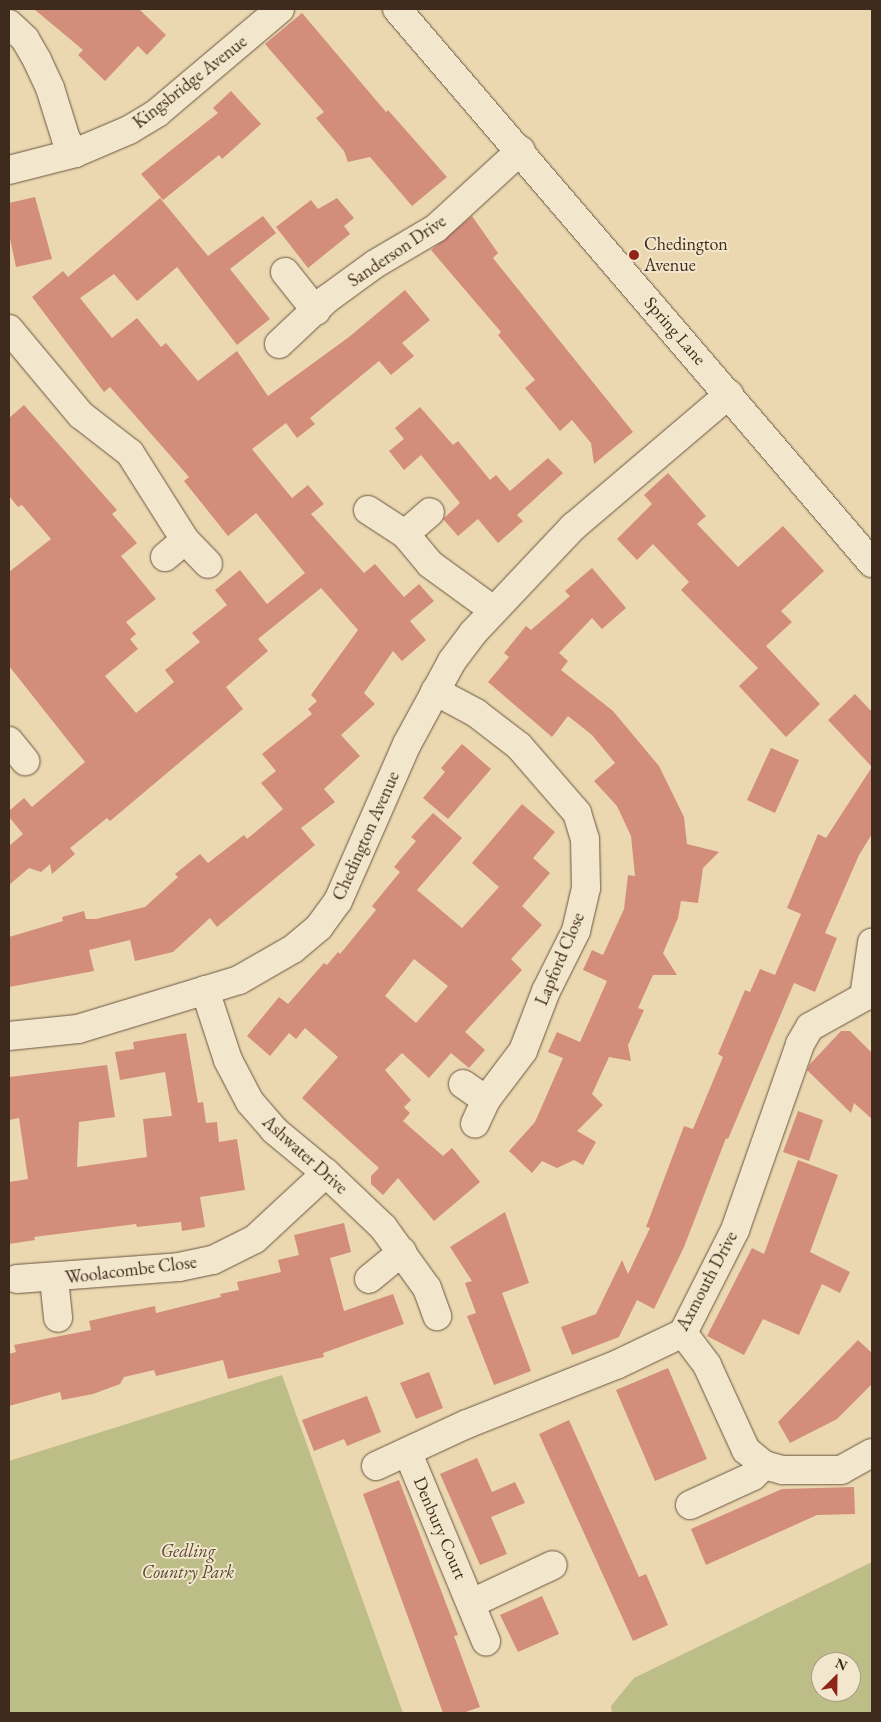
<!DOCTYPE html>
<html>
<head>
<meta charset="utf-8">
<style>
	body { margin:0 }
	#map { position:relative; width:881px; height:1722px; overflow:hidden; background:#ebd8b0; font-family:"EB Garamond",serif }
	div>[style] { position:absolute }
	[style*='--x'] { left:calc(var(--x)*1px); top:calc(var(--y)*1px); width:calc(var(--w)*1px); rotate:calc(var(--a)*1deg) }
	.green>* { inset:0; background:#bdbd87 }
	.building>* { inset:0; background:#d38d7b }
	.roads { filter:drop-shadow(0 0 1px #6a5642) drop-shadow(0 0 1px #6a5642) }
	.minor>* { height:28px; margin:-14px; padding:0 14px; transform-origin:14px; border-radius:14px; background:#f2e6cc }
	.dots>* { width:14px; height:14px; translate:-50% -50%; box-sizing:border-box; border:2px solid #f2e6cc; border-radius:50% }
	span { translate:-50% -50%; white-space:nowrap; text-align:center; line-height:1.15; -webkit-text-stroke:4px #f2e6cc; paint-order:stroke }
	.street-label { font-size:18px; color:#3f2b1d }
	.poi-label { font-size:18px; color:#3f2b1d }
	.left { translate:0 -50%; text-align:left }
	.park-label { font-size:18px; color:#584832; font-style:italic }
	.frame { position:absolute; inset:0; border:10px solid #3f2b1d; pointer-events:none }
	.north { position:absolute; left:811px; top:1652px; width:50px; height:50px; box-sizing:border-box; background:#f2e6cc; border:1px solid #aa9b86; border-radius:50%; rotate:23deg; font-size:14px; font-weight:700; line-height:20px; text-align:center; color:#3f2b1d }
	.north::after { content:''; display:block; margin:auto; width:18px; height:22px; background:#8f2418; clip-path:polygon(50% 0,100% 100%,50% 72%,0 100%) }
</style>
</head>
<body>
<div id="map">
	<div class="green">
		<div style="clip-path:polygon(282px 1375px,403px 1713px,9px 1713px,9px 1461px)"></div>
		<div style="clip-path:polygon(evenodd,872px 1562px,872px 1713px,612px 1713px,611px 1706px,634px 1678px,872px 1562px,821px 1662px,851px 1662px,851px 1692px,821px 1692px,821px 1662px)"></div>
	</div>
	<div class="building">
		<div style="clip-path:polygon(34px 9px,139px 9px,166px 35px,147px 55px,138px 46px,105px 81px,78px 55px,83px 50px)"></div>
		<div style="clip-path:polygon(302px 13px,386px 112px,388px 110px,447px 177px,412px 206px,370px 157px,348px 162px,344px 151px,316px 118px,324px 112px,265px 44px)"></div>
		<div style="clip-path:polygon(231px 91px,261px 124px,222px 159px,219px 155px,163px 200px,141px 174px,218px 113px,213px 108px)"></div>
		<div style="clip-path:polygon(35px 197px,52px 259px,16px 267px,9px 234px,9px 203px)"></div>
		<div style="clip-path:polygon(160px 198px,208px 256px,263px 216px,276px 233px,230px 269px,270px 319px,237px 345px,177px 267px,137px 301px,114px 274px,80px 298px,112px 338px,137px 318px,161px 347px,166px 343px,198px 381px,237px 351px,268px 396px,349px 337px,405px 290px,430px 320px,402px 343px,414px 356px,391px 375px,379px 361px,310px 418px,315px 424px,297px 438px,286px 423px,252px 449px,292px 498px,308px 485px,324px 504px,311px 514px,364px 573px,375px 564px,404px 597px,419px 584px,434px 601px,410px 621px,426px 640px,402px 661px,393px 651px,364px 693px,375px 704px,341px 735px,360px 756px,324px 789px,335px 802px,301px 828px,315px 845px,217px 927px,210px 918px,173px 952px,135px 961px,130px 940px,89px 950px,94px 971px,9px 987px,9px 937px,63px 921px,62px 917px,84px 911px,86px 919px,96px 919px,145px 907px,178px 877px,175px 874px,200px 854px,208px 863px,244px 835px,247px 839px,283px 809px,261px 783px,276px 771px,262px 754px,312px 714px,308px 709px,317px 701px,311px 695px,358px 630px,321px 588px,258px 639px,268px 651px,226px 687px,243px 709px,110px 821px,107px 818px,70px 848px,75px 854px,52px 874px,50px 864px,41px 872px,29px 868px,9px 885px,9px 846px,23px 834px,9px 817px,9px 811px,24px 798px,32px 807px,85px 762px,9px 666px,9px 572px,51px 539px,22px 505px,18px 507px,9px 496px,9px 418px,24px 405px,117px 510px,112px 514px,137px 543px,121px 556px,156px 599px,126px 622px,136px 634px,130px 639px,138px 649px,105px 676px,136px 713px,174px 682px,165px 670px,200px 642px,192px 633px,227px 605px,215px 590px,240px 570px,267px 604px,305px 573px,256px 513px,228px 536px,184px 481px,189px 477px,110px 387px,104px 392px,32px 297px,63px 271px,68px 277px)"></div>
		<div style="clip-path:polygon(337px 198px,354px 218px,344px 226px,350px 234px,308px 268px,276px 227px,311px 200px,318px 209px)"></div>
		<div style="clip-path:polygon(472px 216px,498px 253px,493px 258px,633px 432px,594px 464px,591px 443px,572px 420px,560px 431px,525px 388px,535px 380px,498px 335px,501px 332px,431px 250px)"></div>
		<div style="clip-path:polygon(420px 407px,453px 445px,458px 441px,490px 480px,496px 475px,510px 491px,548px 458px,563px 473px,517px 515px,523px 521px,498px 543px,478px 519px,458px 536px,443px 519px,460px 503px,421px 455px,404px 470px,389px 451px,404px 439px,395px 428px)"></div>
		<div style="clip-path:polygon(668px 473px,706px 516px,697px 524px,738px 567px,783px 526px,824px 571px,781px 611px,792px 622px,766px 646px,820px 704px,786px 737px,739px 686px,758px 668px,681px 590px,689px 582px,653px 544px,637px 560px,617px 539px,652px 504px,644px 495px)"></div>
		<div style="clip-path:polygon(592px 568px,626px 608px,602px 629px,592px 618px,559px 653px,568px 661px,561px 670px,613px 711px,659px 766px,684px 817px,687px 844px,719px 852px,703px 868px,698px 903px,681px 901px,678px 918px,663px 953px,677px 975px,653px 975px,638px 1008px,644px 1010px,628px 1045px,631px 1061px,609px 1057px,592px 1094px,603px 1105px,577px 1131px,596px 1142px,583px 1165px,574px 1160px,557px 1168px,542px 1161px,532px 1173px,509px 1151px,535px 1122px,563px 1058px,548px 1052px,557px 1032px,580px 1042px,607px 981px,583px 970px,592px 950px,603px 955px,624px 909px,628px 875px,635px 876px,631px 836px,617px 806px,594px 781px,615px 763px,592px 735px,568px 716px,552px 737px,488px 682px,509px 657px,504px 653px,526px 626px,531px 630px,570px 596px,565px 591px)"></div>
		<div style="clip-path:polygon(855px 694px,872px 712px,872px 834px,859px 855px,825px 933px,837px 938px,815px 992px,794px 983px,728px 1139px,726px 1138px,684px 1247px,654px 1309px,637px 1300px,619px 1337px,572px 1355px,561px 1327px,596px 1314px,622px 1260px,628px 1274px,650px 1228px,646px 1227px,684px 1126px,693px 1129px,723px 1057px,718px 1054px,745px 990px,750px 992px,760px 969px,775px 975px,801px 914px,787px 908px,818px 834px,826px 838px,872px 767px,828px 720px)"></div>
		<div style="clip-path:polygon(462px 744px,491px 769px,448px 819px,423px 798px,445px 772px,441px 768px)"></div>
		<div style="clip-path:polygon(771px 748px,799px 760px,775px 813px,747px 800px)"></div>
		<div style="clip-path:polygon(evenodd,522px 804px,555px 832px,533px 858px,550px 873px,522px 906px,542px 925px,511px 959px,522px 970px,465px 1032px,485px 1050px,469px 1068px,451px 1053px,429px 1078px,402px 1053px,385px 1070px,411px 1100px,404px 1107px,410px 1113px,403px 1121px,443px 1156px,452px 1148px,480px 1182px,434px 1221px,398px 1178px,383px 1195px,371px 1184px,371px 1176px,379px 1168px,302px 1098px,338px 1057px,305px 1028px,296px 1039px,289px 1033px,270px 1056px,247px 1036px,279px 997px,288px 1004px,324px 963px,327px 965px,338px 952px,340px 954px,376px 910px,372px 906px,400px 872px,394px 867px,416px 841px,411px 837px,433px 813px,462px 838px,417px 890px,462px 928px,499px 887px,472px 863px,522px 804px,414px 959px,448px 986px,416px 1023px,385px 996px,414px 959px)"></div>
		<div style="clip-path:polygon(841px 1031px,850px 1031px,872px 1053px,872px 1119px,854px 1103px,851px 1113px,807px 1070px,810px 1064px)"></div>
		<div style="clip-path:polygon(186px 1033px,198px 1103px,203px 1102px,206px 1123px,217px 1122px,219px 1142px,237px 1139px,245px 1190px,200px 1197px,205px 1227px,182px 1231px,181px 1222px,137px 1227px,136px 1224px,34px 1237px,35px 1240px,9px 1244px,9px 1182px,28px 1179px,19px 1118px,9px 1120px,9px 1077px,107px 1065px,115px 1117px,79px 1122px,77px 1167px,147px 1157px,143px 1119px,172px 1116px,165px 1072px,120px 1080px,115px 1052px,134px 1049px,133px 1042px)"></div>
		<div style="clip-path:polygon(798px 1111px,823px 1120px,809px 1161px,783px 1152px)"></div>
		<div style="clip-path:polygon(798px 1160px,838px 1175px,810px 1252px,850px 1272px,840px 1293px,822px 1284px,799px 1335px,763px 1319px,744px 1355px,707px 1336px,752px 1248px,764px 1254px)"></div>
		<div style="clip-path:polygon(505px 1212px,529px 1283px,502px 1293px,531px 1371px,494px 1385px,467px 1316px,476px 1313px,465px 1283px,472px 1281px,450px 1247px)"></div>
		<div style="clip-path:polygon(344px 1223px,351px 1252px,330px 1258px,344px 1311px,393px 1294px,404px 1324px,323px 1353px,324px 1357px,228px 1379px,223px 1360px,156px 1376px,154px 1370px,124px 1377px,120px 1384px,93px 1394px,62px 1400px,60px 1392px,9px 1406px,9px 1354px,16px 1352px,14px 1345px,91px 1330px,89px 1321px,128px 1312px,155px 1306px,156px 1313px,221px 1297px,220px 1294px,239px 1290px,237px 1282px,281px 1272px,278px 1260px,299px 1255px,294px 1235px)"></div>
		<div style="clip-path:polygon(858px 1340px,872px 1353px,872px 1384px,837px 1419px,790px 1443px,778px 1422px)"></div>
		<div style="clip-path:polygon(668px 1368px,707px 1459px,655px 1481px,616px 1390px)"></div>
		<div style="clip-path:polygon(429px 1372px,443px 1408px,416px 1419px,400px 1383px)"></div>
		<div style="clip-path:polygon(367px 1396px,381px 1432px,347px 1446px,344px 1439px,314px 1451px,302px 1420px)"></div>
		<div style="clip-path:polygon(569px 1420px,639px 1577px,646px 1574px,668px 1625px,633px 1641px,539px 1434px)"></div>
		<div style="clip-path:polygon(477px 1458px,492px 1492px,515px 1482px,525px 1503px,491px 1517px,507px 1554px,480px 1565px,440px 1474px)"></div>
		<div style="clip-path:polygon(399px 1480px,458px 1635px,454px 1636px,480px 1707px,463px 1713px,443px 1713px,363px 1494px)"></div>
		<div style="clip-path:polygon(854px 1487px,855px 1514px,817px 1515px,706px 1565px,691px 1529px,782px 1489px)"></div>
		<div style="clip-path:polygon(542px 1596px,559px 1634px,518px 1652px,500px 1615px)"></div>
	</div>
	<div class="roads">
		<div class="minor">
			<div style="--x:397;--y:9;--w:730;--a:49.39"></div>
			<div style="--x:9;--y:24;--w:22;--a:43"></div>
			<div style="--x:25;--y:39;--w:24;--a:60"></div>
			<div style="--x:37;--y:60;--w:31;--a:65"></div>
			<div style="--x:50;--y:88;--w:53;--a:72.6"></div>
			<div style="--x:66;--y:139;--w:17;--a:57"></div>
			<div style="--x:9;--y:170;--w:68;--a:-14.4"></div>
			<div style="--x:75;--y:153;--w:59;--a:-23.1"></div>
			<div style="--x:129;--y:130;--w:33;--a:-31"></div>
			<div style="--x:157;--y:113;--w:161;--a:-40.2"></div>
			<div style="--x:285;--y:272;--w:50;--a:51.5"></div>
			<div style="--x:9;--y:329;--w:112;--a:50.1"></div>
			<div style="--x:81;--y:415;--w:62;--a:37.8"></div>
			<div style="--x:130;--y:453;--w:103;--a:57.7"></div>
			<div style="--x:185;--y:540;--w:33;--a:46"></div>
			<div style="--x:279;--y:344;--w:66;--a:-43.2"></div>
			<div style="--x:327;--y:299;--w:59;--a:-36.1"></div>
			<div style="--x:375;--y:264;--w:71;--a:-30.5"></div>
			<div style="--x:436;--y:228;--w:115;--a:-42.5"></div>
			<div style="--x:368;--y:510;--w:44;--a:33"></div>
			<div style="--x:405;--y:534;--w:39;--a:50"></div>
			<div style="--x:430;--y:564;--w:68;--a:36"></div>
			<div style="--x:485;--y:604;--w:10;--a:53"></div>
			<div style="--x:405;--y:534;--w:33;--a:-41"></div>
			<div style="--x:165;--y:557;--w:26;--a:-40"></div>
			<div style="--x:435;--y:691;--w:47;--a:28.2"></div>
			<div style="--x:476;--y:713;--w:54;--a:37.5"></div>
			<div style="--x:519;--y:746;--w:89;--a:49.1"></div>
			<div style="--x:577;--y:813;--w:27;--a:73"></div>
			<div style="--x:585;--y:839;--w:49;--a:88.8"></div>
			<div style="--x:586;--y:888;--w:44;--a:103.1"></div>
			<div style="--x:576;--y:931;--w:67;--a:116.6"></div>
			<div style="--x:546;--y:991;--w:64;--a:111"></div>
			<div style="--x:523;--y:1051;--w:61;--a:127.1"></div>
			<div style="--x:486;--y:1100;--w:26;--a:115"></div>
			<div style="--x:9;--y:741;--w:26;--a:51"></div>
			<div style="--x:205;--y:990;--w:74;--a:71.8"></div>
			<div style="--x:228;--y:1060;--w:47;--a:62.4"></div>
			<div style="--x:250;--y:1102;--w:37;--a:49"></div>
			<div style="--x:274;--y:1130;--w:67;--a:39.6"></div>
			<div style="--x:326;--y:1173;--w:79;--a:43.5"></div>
			<div style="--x:383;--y:1227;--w:75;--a:54.2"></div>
			<div style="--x:427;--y:1288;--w:30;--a:70"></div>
			<div style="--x:9;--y:1036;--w:69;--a:-5.8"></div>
			<div style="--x:78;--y:1029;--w:168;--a:-16.9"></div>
			<div style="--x:239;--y:980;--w:62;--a:-29.9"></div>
			<div style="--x:293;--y:949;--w:34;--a:-40"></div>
			<div style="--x:319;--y:927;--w:32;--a:-54"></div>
			<div style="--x:338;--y:901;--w:171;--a:-66.3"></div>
			<div style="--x:407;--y:744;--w:94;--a:-61.5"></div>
			<div style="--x:452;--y:661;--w:35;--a:-53"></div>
			<div style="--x:473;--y:633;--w:146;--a:-46.7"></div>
			<div style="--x:573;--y:527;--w:205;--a:-40.4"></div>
			<div style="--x:463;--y:1084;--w:28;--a:35"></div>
			<div style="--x:17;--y:1279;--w:162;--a:-4.2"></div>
			<div style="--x:179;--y:1267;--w:35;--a:-12"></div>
			<div style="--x:213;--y:1260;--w:47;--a:-26.6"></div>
			<div style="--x:255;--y:1239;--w:97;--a:-42.9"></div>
			<div style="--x:54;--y:1279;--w:39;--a:84"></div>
			<div style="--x:369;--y:1279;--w:43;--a:-39.3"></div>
			<div style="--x:683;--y:1333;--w:40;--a:53"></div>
			<div style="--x:707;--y:1365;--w:94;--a:65.4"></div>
			<div style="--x:746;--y:1450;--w:23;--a:40"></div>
			<div style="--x:764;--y:1465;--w:20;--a:15"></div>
			<div style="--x:783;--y:1470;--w:58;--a:0"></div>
			<div style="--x:841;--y:1470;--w:35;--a:-29"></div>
			<div style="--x:408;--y:1453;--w:204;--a:67.5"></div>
			<div style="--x:376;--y:1466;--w:100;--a:-24.8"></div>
			<div style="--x:467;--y:1424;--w:160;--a:-21.6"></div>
			<div style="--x:616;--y:1365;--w:74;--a:-25.5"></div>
			<div style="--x:683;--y:1333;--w:115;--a:-63.2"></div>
			<div style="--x:735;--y:1230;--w:197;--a:-70.7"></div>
			<div style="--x:800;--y:1044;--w:20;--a:-60"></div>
			<div style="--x:810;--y:1027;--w:62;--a:-29.1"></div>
			<div style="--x:864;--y:997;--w:55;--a:-81.6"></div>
			<div style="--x:690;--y:1505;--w:69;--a:-24.7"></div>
			<div style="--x:753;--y:1476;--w:16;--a:-45"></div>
			<div style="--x:472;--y:1603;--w:89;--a:-25.1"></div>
		</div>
	</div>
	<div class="dots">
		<div style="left:634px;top:255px;background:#8f2418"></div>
	</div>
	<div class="street-label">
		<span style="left:190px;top:82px;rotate:-38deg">Kingsbridge Avenue</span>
		<span style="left:397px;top:251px;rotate:-34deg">Sanderson Drive</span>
		<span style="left:675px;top:331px;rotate:49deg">Spring Lane</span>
		<span style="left:366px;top:836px;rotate:-66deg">Chedington Avenue</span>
		<span style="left:560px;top:959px;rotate:-67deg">Lapford Close</span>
		<span style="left:305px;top:1155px;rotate:42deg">Ashwater Drive</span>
		<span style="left:131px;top:1270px;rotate:-7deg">Woolacombe Close</span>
		<span style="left:707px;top:1281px;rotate:-62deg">Axmouth Drive</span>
		<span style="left:440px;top:1528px;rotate:67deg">Denbury Court</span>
	</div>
	<div class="poi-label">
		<span class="left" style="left:644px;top:255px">Chedington<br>Avenue</span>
	</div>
	<div class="park-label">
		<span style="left:188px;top:1562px">Gedling<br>Country Park</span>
	</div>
	<div class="frame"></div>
	<div class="north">N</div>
</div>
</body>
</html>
